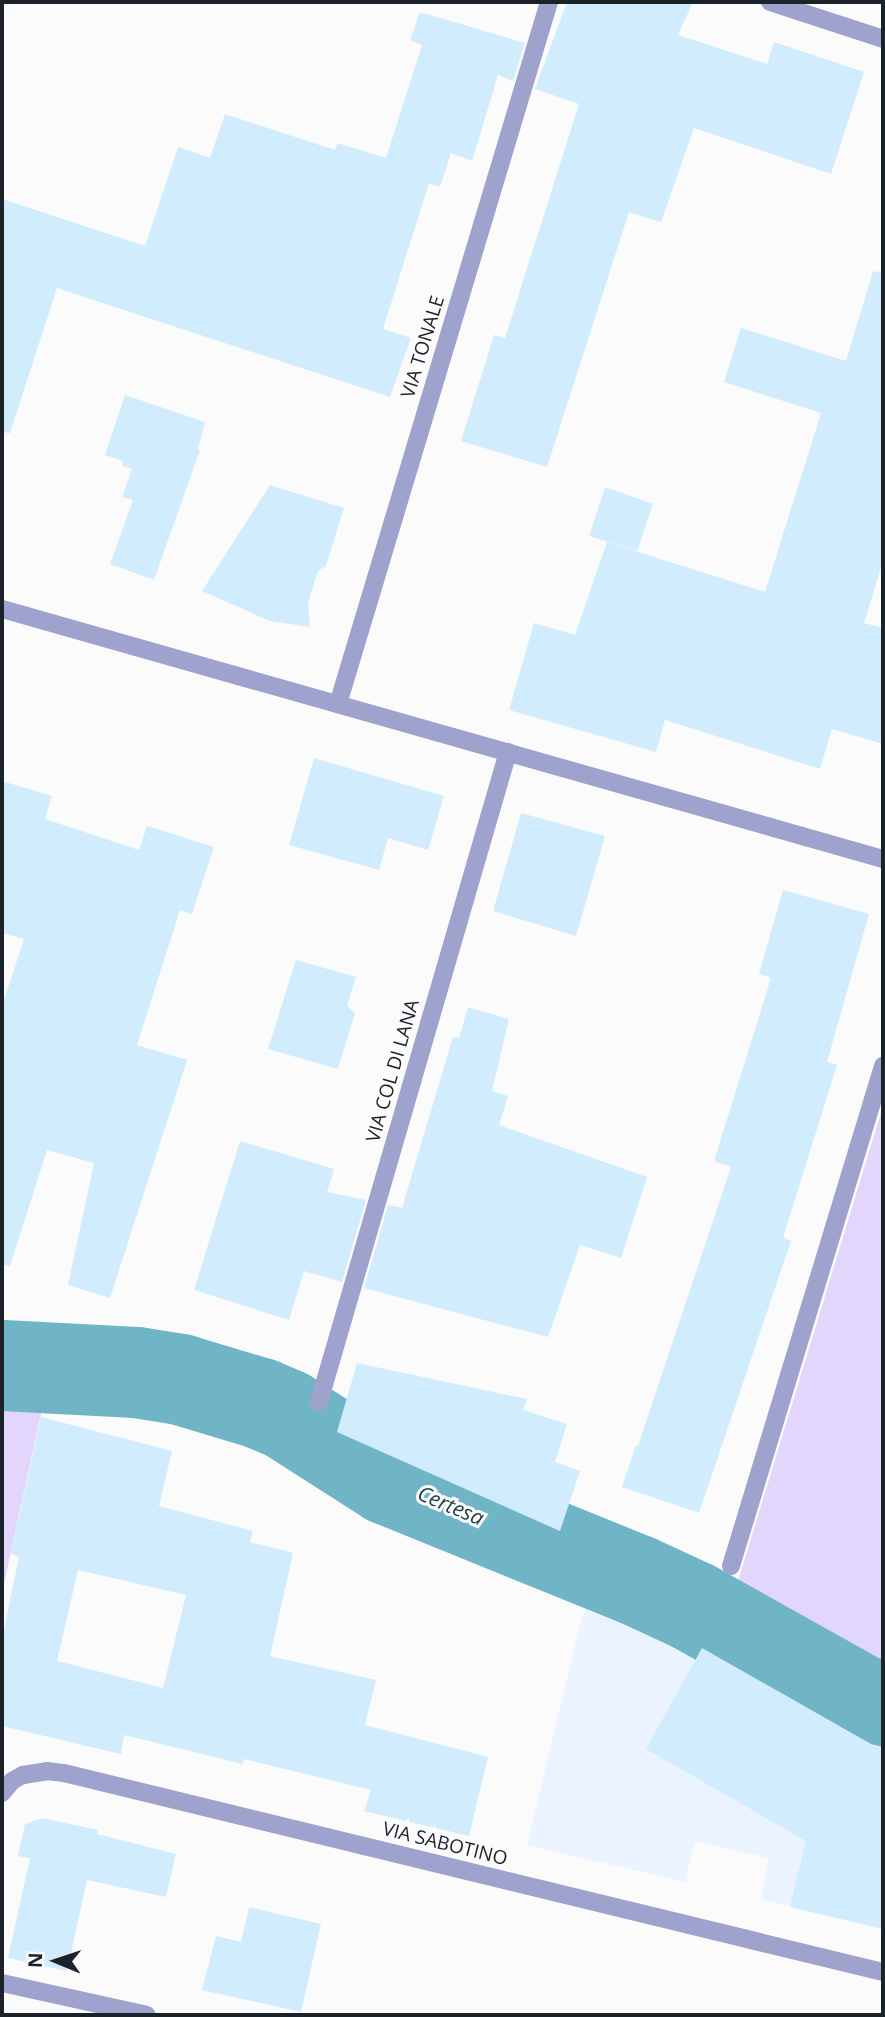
<!DOCTYPE html>
<html>
<head>
<meta charset="utf-8">
<style>
	body { margin:0 }
	#map { position:relative; width:885px; height:2017px; overflow:hidden; background:#fbfbfb; font-family:"Open Sans",sans-serif }
	div>[style] { position:absolute }
	[style*='--x'] { left:calc(var(--x)*1px); top:calc(var(--y)*1px); width:calc(var(--w)*1px); rotate:calc(var(--a)*1deg) }
	.built>* { inset:0; background:#eaf3ff }
	.green>* { inset:0; background:#e3d6fc }
	.river>* { height:91px; margin:-45.5px; padding:0 45.5px; transform-origin:45.5px; border-radius:45.5px; background:#70b5c6 }
	.building>* { inset:0; background:#d1ecfd }
	.service>* { height:18px; margin:-9px; padding:0 9px; transform-origin:9px; border-radius:9px; background:#9ea2cc }
	.minor>* { height:18px; margin:-9px; padding:0 9px; transform-origin:9px; border-radius:9px; background:#9ea2cc }
	span { translate:-50% -50%; white-space:nowrap; text-align:center; line-height:1.15; -webkit-text-stroke:6px #fbfbfb; paint-order:stroke }
	.street-label { font-size:19px; color:#1c222a }
	.water-label { font-size:21px; color:#1c3d45; font-style:italic }
	.frame { position:absolute; inset:0; border:4px solid #1c222a; pointer-events:none }
	.north { position:absolute; left:21px; top:1926px; width:70px; height:70px; -webkit-text-stroke:5px #fbfbfb; paint-order:stroke; rotate:272deg; font-size:19px; font-weight:700; line-height:28px; text-align:center; color:#1c222a }
	.north::after { content:''; display:block; margin:auto; width:24px; height:32px; background:#1c222a; clip-path:polygon(50% 0,100% 100%,50% 72%,0 100%) }
</style>
</head>
<body>
<div id="map">
	<div class="built">
		<div style="clip-path:polygon(595px 1591px,702px 1648px,871px 1744px,883px 1747px,883px 1929px,761px 1899px,769px 1858px,695px 1841px,685px 1882px,527px 1845px,582px 1617px)"></div>
	</div>
	<div class="green">
		<div style="clip-path:polygon(883px 1106px,883px 1689px,841px 1671px,705px 1596px,710px 1581px,735px 1591px)"></div>
		<div style="clip-path:polygon(68px 1384px,141px 1389px,241px 1414px,275px 1428px,380px 1501px,415px 1517px,567px 1571px,651px 1606px,708px 1635px,824px 1700px,867px 1731px,883px 1735px,883px 1747px,871px 1744px,702px 1648px,595px 1591px,455px 1545px,384px 1516px,266px 1448px,192px 1421px,117px 1403px,45px 1396px,2px 1593px,2px 1388px)"></div>
	</div>
	<div class="river">
		<div style="--x:2;--y:1365;--w:134;--a:3"></div>
		<div style="--x:136;--y:1372;--w:45;--a:9"></div>
		<div style="--x:180;--y:1379;--w:84;--a:16.7"></div>
		<div style="--x:260;--y:1403;--w:28;--a:23"></div>
		<div style="--x:286;--y:1414;--w:121;--a:32.5"></div>
		<div style="--x:388;--y:1479;--w:269;--a:22.1"></div>
		<div style="--x:637;--y:1580;--w:62;--a:24.9"></div>
		<div style="--x:693;--y:1606;--w:218;--a:29.2"></div>
	</div>
	<div class="building">
		<div style="clip-path:polygon(567px 2px,693px 2px,678px 35px,767px 64px,774px 42px,864px 72px,831px 174px,694px 128px,661px 222px,629px 212px,547px 467px,461px 441px,494px 335px,505px 338px,579px 104px,535px 89px)"></div>
		<div style="clip-path:polygon(420px 12px,525px 43px,513px 81px,498px 75px,472px 161px,451px 153px,440px 187px,429px 183px,383px 329px,411px 338px,390px 397px,57px 288px,10px 433px,2px 432px,2px 199px,145px 246px,178px 147px,210px 158px,225px 114px,335px 150px,337px 143px,386px 158px,422px 45px,410px 40px)"></div>
		<div style="clip-path:polygon(873px 271px,883px 273px,883px 561px,864px 623px,883px 628px,883px 744px,832px 729px,820px 769px,665px 720px,656px 752px,509px 710px,534px 623px,575px 635px,607px 542px,765px 592px,821px 413px,724px 382px,741px 328px,846px 361px)"></div>
		<div style="clip-path:polygon(125px 395px,205px 422px,198px 449px,200px 450px,154px 580px,110px 564px,133px 500px,122px 497px,132px 469px,122px 466px,123px 461px,105px 455px)"></div>
		<div style="clip-path:polygon(270px 485px,344px 508px,326px 566px,318px 571px,308px 603px,310px 627px,270px 621px,202px 591px)"></div>
		<div style="clip-path:polygon(605px 487px,653px 504px,637px 551px,589px 536px)"></div>
		<div style="clip-path:polygon(314px 758px,444px 796px,428px 850px,388px 838px,379px 870px,289px 845px)"></div>
		<div style="clip-path:polygon(2px 781px,52px 796px,45px 819px,139px 850px,147px 826px,214px 847px,192px 914px,180px 910px,137px 1045px,187px 1060px,110px 1298px,68px 1285px,94px 1163px,47px 1150px,10px 1266px,2px 1265px,2px 1006px,24px 939px,2px 933px)"></div>
		<div style="clip-path:polygon(521px 813px,605px 836px,576px 936px,493px 911px)"></div>
		<div style="clip-path:polygon(783px 890px,869px 914px,827px 1062px,837px 1065px,783px 1238px,791px 1241px,699px 1513px,622px 1487px,636px 1445px,638px 1446px,731px 1167px,714px 1161px,771px 978px,759px 974px)"></div>
		<div style="clip-path:polygon(296px 960px,356px 977px,347px 1006px,355px 1013px,338px 1069px,268px 1049px)"></div>
		<div style="clip-path:polygon(468px 1007px,509px 1019px,492px 1091px,508px 1096px,499px 1125px,647px 1177px,621px 1258px,580px 1245px,548px 1337px,364px 1288px,388px 1205px,402px 1208px,453px 1037px,459px 1038px)"></div>
		<div style="clip-path:polygon(240px 1141px,334px 1169px,327px 1192px,366px 1200px,342px 1282px,304px 1271px,289px 1320px,194px 1290px)"></div>
		<div style="clip-path:polygon(357px 1363px,527px 1399px,523px 1410px,567px 1424px,555px 1462px,580px 1471px,560px 1531px,337px 1432px)"></div>
		<div style="clip-path:polygon(evenodd,41px 1417px,172px 1451px,159px 1506px,253px 1531px,250px 1542px,293px 1553px,270px 1656px,376px 1680px,365px 1725px,488px 1757px,469px 1836px,364px 1811px,371px 1790px,244px 1759px,243px 1764px,124px 1735px,121px 1754px,2px 1726px,2px 1639px,19px 1557px,11px 1554px,41px 1417px,78px 1570px,186px 1595px,163px 1688px,57px 1661px,78px 1570px)"></div>
		<div style="clip-path:polygon(702px 1648px,871px 1744px,883px 1747px,883px 1929px,790px 1907px,806px 1841px,646px 1749px)"></div>
		<div style="clip-path:polygon(42px 1818px,98px 1830px,97px 1834px,176px 1854px,166px 1897px,87px 1880px,67px 1971px,8px 1958px,30px 1858px,18px 1856px,25px 1824px)"></div>
		<div style="clip-path:polygon(249px 1907px,321px 1924px,301px 2012px,202px 1990px,216px 1936px,241px 1942px)"></div>
	</div>
	<div class="service">
		<div style="--x:2;--y:1983;--w:148;--a:12.4"></div>
	</div>
	<div class="minor">
		<div style="--x:770;--y:2;--w:119;--a:18.1"></div>
		<div style="--x:2;--y:609;--w:916;--a:15.84"></div>
		<div style="--x:338;--y:704;--w:733;--a:-73.27"></div>
		<div style="--x:319;--y:1402;--w:677;--a:-73.79"></div>
		<div style="--x:731;--y:1566;--w:523;--a:-73.09"></div>
		<div style="--x:2;--y:1793;--w:16;--a:-50"></div>
		<div style="--x:12;--y:1781;--w:13;--a:-29"></div>
		<div style="--x:23;--y:1775;--w:24;--a:-9"></div>
		<div style="--x:47;--y:1771;--w:17;--a:7"></div>
		<div style="--x:64;--y:1773;--w:843;--a:13.66"></div>
	</div>
	<div class="street-label">
		<span style="left:423px;top:347px;rotate:-73deg">VIA TONALE</span>
		<span style="left:393px;top:1071px;rotate:-74deg">VIA COL DI LANA</span>
		<span style="left:445px;top:1844px;rotate:14deg">VIA SABOTINO</span>
	</div>
	<div class="water-label">
		<span style="left:451px;top:1505px;rotate:23deg">Certesa</span>
	</div>
	<div class="frame"></div>
	<div class="north">N</div>
</div>
</body>
</html>
